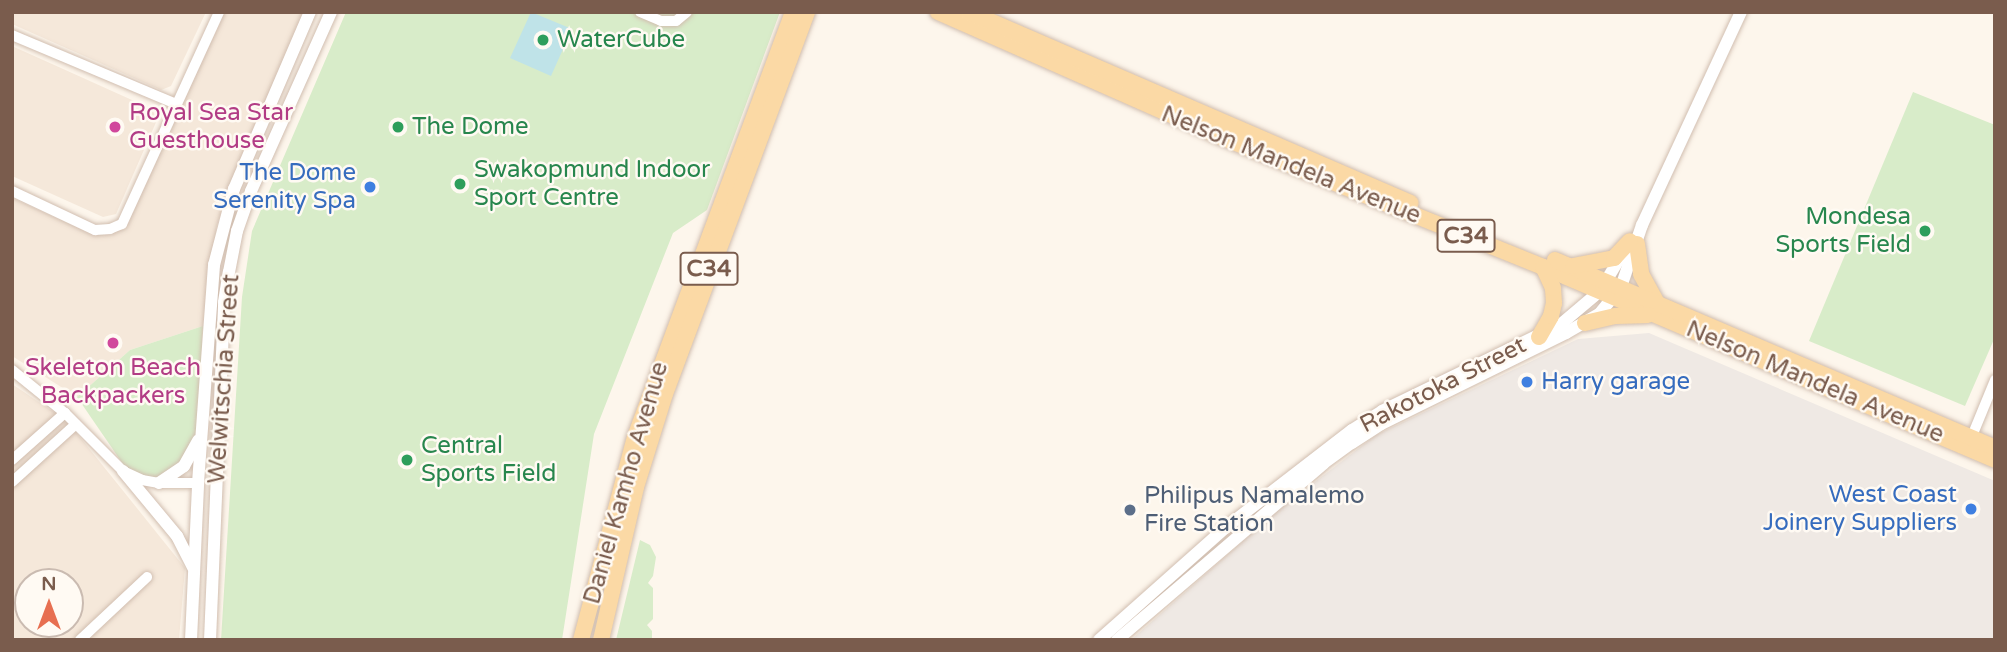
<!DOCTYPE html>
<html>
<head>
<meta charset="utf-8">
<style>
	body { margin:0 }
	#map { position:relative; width:2007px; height:652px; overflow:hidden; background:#fdf6ec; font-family:"Varela Round",sans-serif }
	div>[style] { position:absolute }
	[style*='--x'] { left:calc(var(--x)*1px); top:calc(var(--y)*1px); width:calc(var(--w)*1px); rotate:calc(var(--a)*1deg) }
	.residential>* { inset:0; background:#f5e8da }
	.industrial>* { inset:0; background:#efe9e4 }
	.green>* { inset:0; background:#d8ecc9 }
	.water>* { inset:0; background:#bfe3e8 }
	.roads { filter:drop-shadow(0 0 2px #d1beb0) drop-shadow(0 0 2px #d1beb0) }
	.minor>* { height:10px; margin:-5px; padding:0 5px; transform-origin:5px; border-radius:5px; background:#fff }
	.tertiary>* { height:12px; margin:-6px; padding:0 6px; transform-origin:6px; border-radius:6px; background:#fff }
	.primary>* { height:16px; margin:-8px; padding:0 8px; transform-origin:8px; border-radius:8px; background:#fbd9a5 }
	.dots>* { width:19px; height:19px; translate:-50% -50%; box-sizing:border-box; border:4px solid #fffaf3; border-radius:50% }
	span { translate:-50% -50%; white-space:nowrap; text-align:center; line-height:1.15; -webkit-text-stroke:5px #fffaf3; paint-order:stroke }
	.shield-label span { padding:2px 5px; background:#fffaf3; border:2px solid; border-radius:5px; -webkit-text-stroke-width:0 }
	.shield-label { font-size:23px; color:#7a5c4d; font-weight:700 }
	.leisure-label { font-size:24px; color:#27864d }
	.left { translate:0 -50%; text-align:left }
	.right { translate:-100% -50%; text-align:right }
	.hotel-label { font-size:24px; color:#b23c85 }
	.street-label { font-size:24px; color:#7a5c4d }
	.shop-label { font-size:24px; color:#366cbe }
	.service-label { font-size:24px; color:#4e5e75 }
	.frame { position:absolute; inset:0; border:14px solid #7a5c4d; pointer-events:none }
	.north { position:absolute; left:14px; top:568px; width:70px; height:70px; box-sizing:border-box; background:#fffaf3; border:2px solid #cabbb1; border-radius:50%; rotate:0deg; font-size:19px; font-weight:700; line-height:28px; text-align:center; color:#7a5c4d }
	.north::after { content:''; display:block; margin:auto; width:24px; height:32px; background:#e76f51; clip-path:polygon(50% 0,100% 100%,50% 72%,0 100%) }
</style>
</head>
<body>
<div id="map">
	<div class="residential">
		<div style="clip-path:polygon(12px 12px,206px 12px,171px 86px,161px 90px,12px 24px)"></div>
		<div style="clip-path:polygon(225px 12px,304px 12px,247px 143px,217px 225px,203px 326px,130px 350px,77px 397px,12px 356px,12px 198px,94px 235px,110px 235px,125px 227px)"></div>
		<div style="clip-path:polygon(12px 46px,152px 109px,157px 120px,116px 214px,103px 217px,12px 176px)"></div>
		<div style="clip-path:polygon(evenodd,12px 384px,67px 421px,185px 568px,179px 640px,12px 640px,12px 384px,28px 582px,70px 582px,70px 624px,28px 624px,28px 582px)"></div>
	</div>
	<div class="industrial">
		<div style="clip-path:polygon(1649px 333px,1995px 481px,1995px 640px,1131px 640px,1276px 512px,1376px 435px,1578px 339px)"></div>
	</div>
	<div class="green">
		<div style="clip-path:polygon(346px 12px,780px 12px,707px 210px,673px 233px,594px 434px,562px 640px,221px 640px,242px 297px,252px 231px)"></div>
		<div style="clip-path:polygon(1913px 92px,1995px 125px,1995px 337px,1965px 406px,1809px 341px)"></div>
		<div style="clip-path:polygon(203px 326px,198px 427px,193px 441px,180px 465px,158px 478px,141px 475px,125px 467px,77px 397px,130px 350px)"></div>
		<div style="clip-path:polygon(640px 540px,650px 545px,656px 557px,653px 576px,648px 583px,653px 588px,653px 619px,647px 625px,652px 631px,652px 640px,616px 640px)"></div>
	</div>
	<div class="water">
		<div style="clip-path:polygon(531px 12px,572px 29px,551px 76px,510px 58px)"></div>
	</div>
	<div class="roads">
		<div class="minor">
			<div style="--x:640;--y:12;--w:23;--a:23"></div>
			<div style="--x:661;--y:21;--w:15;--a:0"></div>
			<div style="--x:676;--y:21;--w:14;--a:-39"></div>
			<div style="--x:12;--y:35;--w:178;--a:22.8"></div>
			<div style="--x:12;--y:191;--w:92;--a:25.2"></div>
			<div style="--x:95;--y:230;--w:15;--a:-4"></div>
			<div style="--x:110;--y:229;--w:13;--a:-23"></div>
			<div style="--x:122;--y:224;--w:233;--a:-65.4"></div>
			<div style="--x:12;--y:370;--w:68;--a:39.1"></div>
			<div style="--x:65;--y:413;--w:82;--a:45"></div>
			<div style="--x:123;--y:471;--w:21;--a:25"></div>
			<div style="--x:142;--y:480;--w:17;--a:10"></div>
			<div style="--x:159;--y:483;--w:39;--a:0"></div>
			<div style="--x:1970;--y:441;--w:66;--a:-67.7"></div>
			<div style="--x:12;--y:460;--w:71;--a:-41.6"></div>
			<div style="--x:12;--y:482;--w:86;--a:-42.2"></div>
			<div style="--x:80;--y:640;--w:92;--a:-43.2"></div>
		</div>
		<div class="tertiary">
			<div style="--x:123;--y:471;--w:85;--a:50.3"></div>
			<div style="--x:177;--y:536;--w:36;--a:63"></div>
			<div style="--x:159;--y:483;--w:30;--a:-34"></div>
			<div style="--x:184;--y:466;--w:29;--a:-61"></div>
			<div style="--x:191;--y:640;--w:157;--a:-87.4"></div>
			<div style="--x:198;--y:483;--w:219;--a:-85.8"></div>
			<div style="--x:214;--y:265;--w:79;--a:-75.3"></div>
			<div style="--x:234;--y:189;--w:193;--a:-66.8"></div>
			<div style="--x:210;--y:640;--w:338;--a:-87.6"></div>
			<div style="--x:224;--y:302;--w:30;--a:-81"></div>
			<div style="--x:229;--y:272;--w:42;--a:-79"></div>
			<div style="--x:237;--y:231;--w:42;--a:-70.7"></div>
			<div style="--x:251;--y:191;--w:196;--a:-65.9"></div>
			<div style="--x:1099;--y:640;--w:169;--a:-41.6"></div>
			<div style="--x:1225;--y:528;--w:160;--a:-37.7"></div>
			<div style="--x:1352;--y:430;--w:36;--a:-32"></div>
			<div style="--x:1382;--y:411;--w:199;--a:-25.9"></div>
			<div style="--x:1561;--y:324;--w:51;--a:-40.2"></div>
			<div style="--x:1600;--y:291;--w:47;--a:-59"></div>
			<div style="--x:1117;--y:640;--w:272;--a:-40.5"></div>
			<div style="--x:1324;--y:463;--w:34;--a:-36"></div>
			<div style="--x:1352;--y:443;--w:35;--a:-33"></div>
			<div style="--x:1381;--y:424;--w:206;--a:-26.2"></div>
			<div style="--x:1566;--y:333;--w:39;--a:-30"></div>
			<div style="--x:1600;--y:313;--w:33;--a:-51"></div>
			<div style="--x:1621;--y:287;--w:65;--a:-71.3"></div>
			<div style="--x:1642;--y:225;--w:235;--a:-65.1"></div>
		</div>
		<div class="primary">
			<div style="--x:938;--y:12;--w:302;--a:23.8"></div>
			<div style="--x:1214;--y:134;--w:355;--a:22"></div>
			<div style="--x:1543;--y:267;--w:491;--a:23.1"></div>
			<div style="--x:969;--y:12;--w:481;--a:23.4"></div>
			<div style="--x:1637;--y:244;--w:30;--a:82"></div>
			<div style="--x:1641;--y:274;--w:31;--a:61"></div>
			<div style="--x:1555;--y:260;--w:478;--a:23.1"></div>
			<div style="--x:1573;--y:266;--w:42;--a:-11"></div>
			<div style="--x:1614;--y:258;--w:23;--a:-47"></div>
			<div style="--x:1585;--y:323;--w:32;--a:-13"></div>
			<div style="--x:1616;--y:316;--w:32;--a:-2"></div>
			<div style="--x:1539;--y:337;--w:24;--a:-60"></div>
			<div style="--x:1551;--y:316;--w:13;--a:-77"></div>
			<div style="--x:1554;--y:303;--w:15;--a:-94"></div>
			<div style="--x:1553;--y:288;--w:23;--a:-115"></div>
			<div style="--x:581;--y:640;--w:210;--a:-75.1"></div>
			<div style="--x:635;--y:437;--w:453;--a:-69.6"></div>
			<div style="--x:601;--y:640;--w:157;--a:-77.1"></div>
			<div style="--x:636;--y:487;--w:97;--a:-72.7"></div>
			<div style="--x:665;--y:394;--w:408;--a:-69.6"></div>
		</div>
	</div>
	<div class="dots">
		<div style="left:543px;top:40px;background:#2e9e5b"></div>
		<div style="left:115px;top:127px;background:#d1479c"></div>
		<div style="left:398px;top:127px;background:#2e9e5b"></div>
		<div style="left:460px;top:184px;background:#2e9e5b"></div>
		<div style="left:370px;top:187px;background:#3f7fe0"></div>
		<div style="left:1925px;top:231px;background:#2e9e5b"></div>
		<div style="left:113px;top:343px;background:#d1479c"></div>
		<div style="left:1527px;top:382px;background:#3f7fe0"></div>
		<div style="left:407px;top:460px;background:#2e9e5b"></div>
		<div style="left:1971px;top:509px;background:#3f7fe0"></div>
		<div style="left:1130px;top:510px;background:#5c6f8a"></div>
	</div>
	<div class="shield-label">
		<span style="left:1466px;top:236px">C34</span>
		<span style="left:709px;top:269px">C34</span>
	</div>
	<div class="leisure-label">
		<span class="left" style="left:557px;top:40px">WaterCube</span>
		<span class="left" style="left:412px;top:127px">The Dome</span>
		<span class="left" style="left:474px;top:184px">Swakopmund Indoor<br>Sport Centre</span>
		<span class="right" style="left:1911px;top:231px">Mondesa<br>Sports Field</span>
		<span class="left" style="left:421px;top:460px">Central<br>Sports Field</span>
	</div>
	<div class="hotel-label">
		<span class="left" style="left:129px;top:127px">Royal Sea Star<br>Guesthouse</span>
		<span style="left:113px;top:382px">Skeleton Beach<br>Backpackers</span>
	</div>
	<div class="street-label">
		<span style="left:1291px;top:165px;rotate:22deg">Nelson Mandela Avenue</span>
		<span style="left:224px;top:379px;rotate:-86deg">Welwitschia Street</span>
		<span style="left:1815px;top:382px;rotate:23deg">Nelson Mandela Avenue</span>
		<span style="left:1443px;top:385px;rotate:-27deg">Rakotoka Street</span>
		<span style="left:626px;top:483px;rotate:-74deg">Daniel Kamho Avenue</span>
	</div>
	<div class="shop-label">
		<span class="right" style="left:356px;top:187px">The Dome<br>Serenity Spa</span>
		<span class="left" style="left:1541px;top:382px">Harry garage</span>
		<span class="right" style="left:1957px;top:509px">West Coast<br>Joinery Suppliers</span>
	</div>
	<div class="service-label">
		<span class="left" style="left:1144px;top:510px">Philipus Namalemo<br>Fire Station</span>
	</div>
	<div class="frame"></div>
	<div class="north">N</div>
</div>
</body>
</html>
